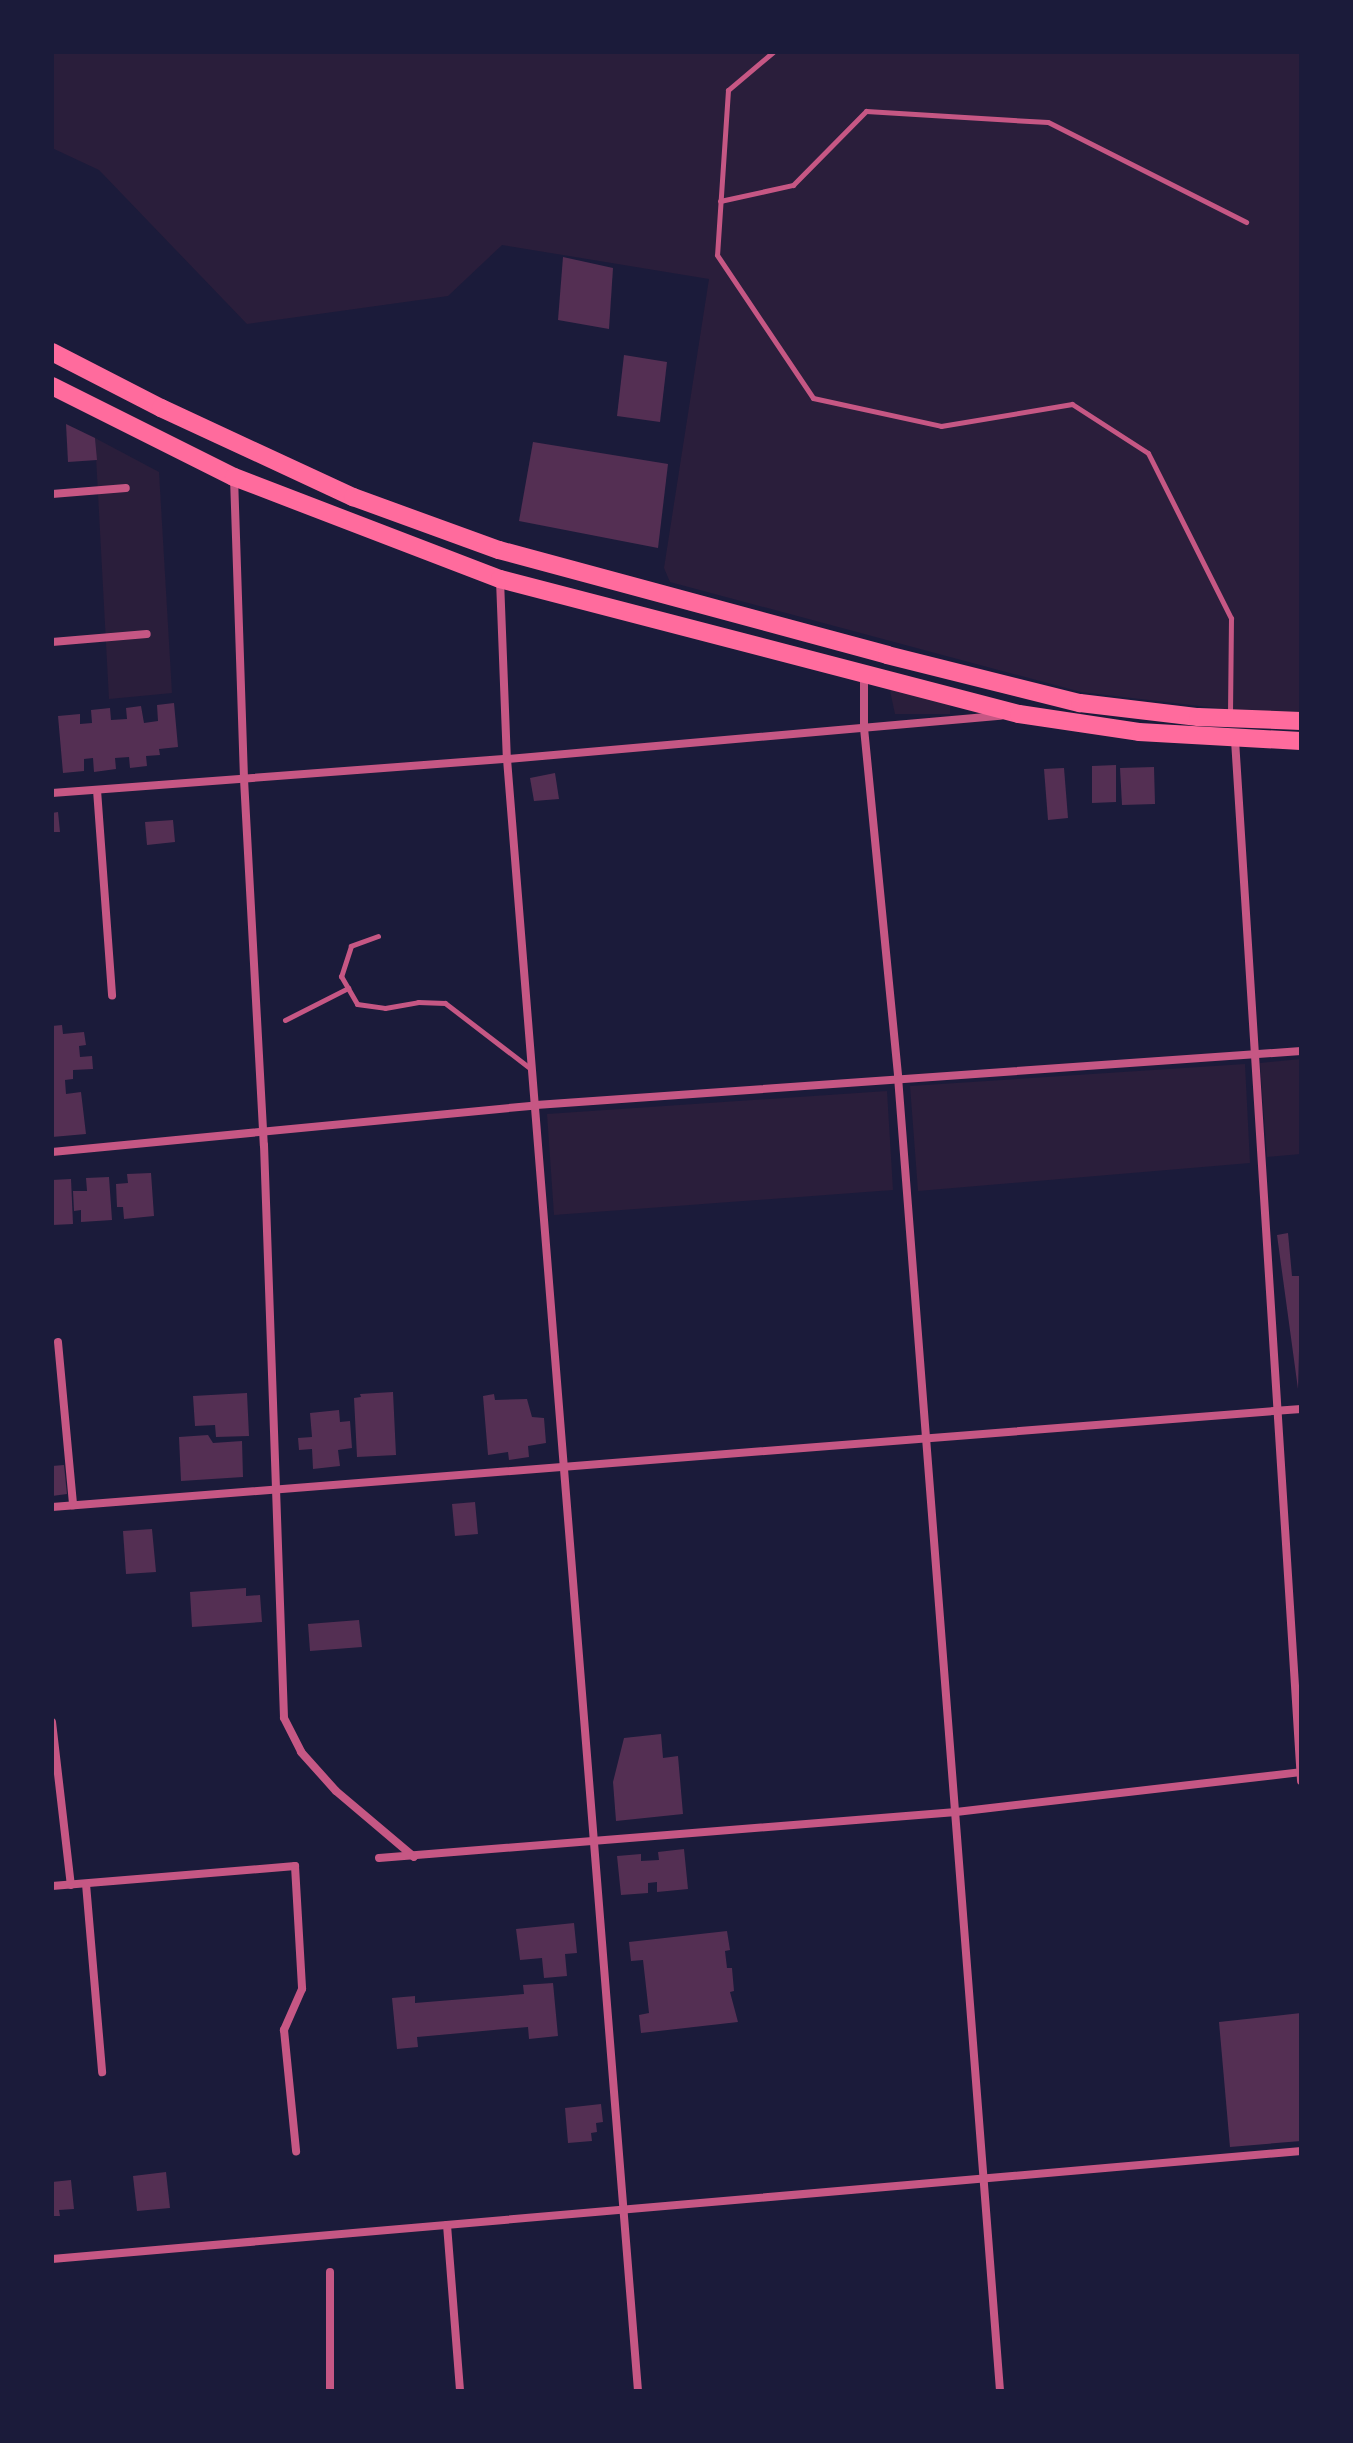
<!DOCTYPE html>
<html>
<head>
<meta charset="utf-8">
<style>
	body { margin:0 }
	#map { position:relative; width:1353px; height:2443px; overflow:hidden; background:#1b1b3a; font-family:Ubuntu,sans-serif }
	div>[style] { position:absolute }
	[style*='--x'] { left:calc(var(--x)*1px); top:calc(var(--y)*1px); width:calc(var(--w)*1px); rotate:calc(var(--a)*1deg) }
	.green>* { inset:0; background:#2a1e3b }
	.building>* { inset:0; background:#542f53 }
	.service>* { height:5px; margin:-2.5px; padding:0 2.5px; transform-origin:2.5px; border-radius:2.5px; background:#c65784 }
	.minor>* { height:8px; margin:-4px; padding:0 4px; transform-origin:4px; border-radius:4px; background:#c65784 }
	.trunk>* { height:18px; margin:-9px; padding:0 9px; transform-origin:9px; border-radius:9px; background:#ff6b9d }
	span { translate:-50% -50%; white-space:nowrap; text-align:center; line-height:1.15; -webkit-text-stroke:7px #1b1b3a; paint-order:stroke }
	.frame { position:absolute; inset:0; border:54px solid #1b1b3a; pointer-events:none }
</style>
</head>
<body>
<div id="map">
	<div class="green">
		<div style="clip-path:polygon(52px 52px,1301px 52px,1301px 718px,1081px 692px,670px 582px,664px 568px,709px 279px,502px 245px,448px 296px,247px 324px,99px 170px,52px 148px)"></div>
		<div style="clip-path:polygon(95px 438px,159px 472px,172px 693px,109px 699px)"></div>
		<div style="clip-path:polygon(889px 686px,950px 705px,950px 714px,895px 714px)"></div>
		<div style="clip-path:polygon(1301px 1059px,1301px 1154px,1267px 1157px,1260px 1063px)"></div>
		<div style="clip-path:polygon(1245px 1064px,1250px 1163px,918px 1191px,910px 1086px)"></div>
		<div style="clip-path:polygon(887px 1091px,893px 1190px,554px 1215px,547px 1114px)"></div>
	</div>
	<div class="building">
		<div style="clip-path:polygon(563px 257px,613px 268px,609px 329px,558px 320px)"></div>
		<div style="clip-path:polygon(624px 355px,667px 362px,660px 422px,617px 416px)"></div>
		<div style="clip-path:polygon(66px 424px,95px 438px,97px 460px,68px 462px)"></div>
		<div style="clip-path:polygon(533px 442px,668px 464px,658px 548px,519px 521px)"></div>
		<div style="clip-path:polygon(174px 703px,178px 747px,159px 749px,160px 755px,146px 756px,147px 766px,130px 768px,129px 757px,115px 758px,116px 769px,94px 772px,93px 758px,84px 759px,84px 771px,63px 773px,58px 716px,80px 714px,80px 724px,92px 723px,91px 710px,110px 708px,111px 720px,127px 719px,126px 708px,141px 706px,144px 723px,158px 721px,157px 705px)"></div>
		<div style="clip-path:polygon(1116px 765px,1116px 802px,1092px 803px,1092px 766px)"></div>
		<div style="clip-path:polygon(1154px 767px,1155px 804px,1122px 805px,1120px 768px)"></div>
		<div style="clip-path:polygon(1064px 768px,1068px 818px,1048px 820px,1044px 769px)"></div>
		<div style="clip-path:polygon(555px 773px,559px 799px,534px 801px,530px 778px)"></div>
		<div style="clip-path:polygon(58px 812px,60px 832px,52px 832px,52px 813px)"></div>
		<div style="clip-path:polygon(173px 820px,175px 842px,147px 845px,145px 822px)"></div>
		<div style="clip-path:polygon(62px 1025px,63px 1034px,84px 1032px,86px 1045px,79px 1046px,80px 1057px,92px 1056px,93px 1069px,73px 1070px,73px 1079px,65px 1080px,66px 1094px,81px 1092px,86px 1134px,52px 1137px,52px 1026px)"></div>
		<div style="clip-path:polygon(151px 1173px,154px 1216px,124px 1219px,123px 1207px,117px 1207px,116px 1184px,128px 1183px,127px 1174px)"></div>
		<div style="clip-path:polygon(109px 1177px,112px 1220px,81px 1222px,81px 1210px,74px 1211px,73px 1191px,87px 1191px,86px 1178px)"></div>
		<div style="clip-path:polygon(71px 1179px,73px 1224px,52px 1225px,52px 1180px)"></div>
		<div style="clip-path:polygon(1288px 1233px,1292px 1276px,1301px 1276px,1298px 1389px,1277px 1235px)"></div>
		<div style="clip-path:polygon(393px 1392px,396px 1455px,357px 1457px,354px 1398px,361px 1397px,360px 1394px)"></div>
		<div style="clip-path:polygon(247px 1393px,249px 1436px,216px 1437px,215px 1425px,195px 1426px,193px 1396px)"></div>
		<div style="clip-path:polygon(494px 1394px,495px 1400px,527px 1399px,532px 1417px,544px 1418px,546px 1443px,528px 1446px,529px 1457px,509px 1460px,508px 1452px,488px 1455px,483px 1396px)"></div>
		<div style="clip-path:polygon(339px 1410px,340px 1422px,350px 1421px,352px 1448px,338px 1450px,340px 1466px,313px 1469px,312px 1449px,299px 1450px,298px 1438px,312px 1437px,310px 1413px)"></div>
		<div style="clip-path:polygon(208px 1435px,213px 1443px,242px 1441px,243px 1477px,181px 1481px,179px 1437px)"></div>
		<div style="clip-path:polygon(64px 1465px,67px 1494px,52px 1496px,52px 1466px)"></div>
		<div style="clip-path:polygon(475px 1502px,478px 1534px,455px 1536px,452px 1504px)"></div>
		<div style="clip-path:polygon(152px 1529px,156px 1572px,126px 1574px,123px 1531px)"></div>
		<div style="clip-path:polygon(246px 1588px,246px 1596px,260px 1595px,262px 1622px,192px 1627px,190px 1592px)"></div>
		<div style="clip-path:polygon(359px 1620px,362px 1647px,310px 1651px,308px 1624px)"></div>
		<div style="clip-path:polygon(661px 1734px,663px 1758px,678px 1756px,683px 1814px,616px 1821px,613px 1782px,624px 1738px)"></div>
		<div style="clip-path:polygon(684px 1849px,688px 1889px,657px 1892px,657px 1882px,648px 1883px,648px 1893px,621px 1895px,617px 1856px,641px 1854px,641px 1861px,659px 1860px,658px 1852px)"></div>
		<div style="clip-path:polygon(574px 1923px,577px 1953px,565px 1954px,567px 1976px,544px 1978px,542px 1958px,520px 1960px,516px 1929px)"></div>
		<div style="clip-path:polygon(727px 1931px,730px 1950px,725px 1951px,727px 1968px,732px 1968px,734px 1991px,730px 1992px,738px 2022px,641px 2033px,639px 2015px,649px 2013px,643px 1960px,631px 1961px,629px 1942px)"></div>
		<div style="clip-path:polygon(553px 1983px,558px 2036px,529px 2039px,528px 2027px,417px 2037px,418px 2047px,397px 2049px,392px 1998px,415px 1996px,415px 2003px,524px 1994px,523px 1985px)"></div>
		<div style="clip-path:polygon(1301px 2013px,1301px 2141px,1230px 2147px,1219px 2022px)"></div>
		<div style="clip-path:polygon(601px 2104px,603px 2122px,596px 2123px,597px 2132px,591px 2133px,592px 2141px,568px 2143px,565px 2108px)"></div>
		<div style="clip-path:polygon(166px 2172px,170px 2208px,137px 2211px,133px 2176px)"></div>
		<div style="clip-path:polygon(71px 2180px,74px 2209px,59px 2210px,60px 2216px,52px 2216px,52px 2182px)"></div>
	</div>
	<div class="service">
		<div style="--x:773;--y:52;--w:59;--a:139.8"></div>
		<div style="--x:728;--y:90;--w:165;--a:93.8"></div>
		<div style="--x:717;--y:255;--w:172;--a:56.1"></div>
		<div style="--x:813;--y:398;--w:131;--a:12.3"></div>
		<div style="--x:941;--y:426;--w:133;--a:-9.5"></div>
		<div style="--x:1072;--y:404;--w:90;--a:32.8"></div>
		<div style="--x:1148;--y:453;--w:185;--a:63.3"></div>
		<div style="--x:1231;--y:618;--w:96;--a:90.6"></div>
		<div style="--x:720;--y:201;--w:75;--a:-12.4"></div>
		<div style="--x:793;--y:185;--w:104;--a:-45.4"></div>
		<div style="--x:866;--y:111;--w:182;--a:3.5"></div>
		<div style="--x:1048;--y:122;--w:222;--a:26.8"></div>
		<div style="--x:378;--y:936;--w:29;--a:160"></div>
		<div style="--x:351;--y:946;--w:32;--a:108"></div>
		<div style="--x:341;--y:976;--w:32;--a:60"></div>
		<div style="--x:357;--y:1004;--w:28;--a:8"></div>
		<div style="--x:385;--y:1008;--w:34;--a:-10"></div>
		<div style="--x:418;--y:1002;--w:27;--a:2"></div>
		<div style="--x:445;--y:1003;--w:108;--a:37.5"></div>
		<div style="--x:285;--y:1020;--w:71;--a:-26.9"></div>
	</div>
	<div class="minor">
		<div style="--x:234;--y:477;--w:302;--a:88.1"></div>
		<div style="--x:244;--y:779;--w:367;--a:86.9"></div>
		<div style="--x:264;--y:1145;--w:573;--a:88"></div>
		<div style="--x:284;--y:1718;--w:38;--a:63"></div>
		<div style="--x:301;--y:1752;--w:52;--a:48.1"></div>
		<div style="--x:336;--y:1791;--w:102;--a:40.2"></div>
		<div style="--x:52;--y:494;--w:74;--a:-4.6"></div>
		<div style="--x:500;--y:580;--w:179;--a:87.8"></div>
		<div style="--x:507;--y:759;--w:1637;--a:85.41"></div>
		<div style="--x:52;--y:642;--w:95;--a:-4.8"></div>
		<div style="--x:864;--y:676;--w:52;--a:90"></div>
		<div style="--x:864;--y:728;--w:351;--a:84.4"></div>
		<div style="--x:898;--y:1077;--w:1318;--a:85.56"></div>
		<div style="--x:1235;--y:740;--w:1043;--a:86.37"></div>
		<div style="--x:97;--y:790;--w:206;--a:85.8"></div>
		<div style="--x:52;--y:793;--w:456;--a:-4.3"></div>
		<div style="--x:507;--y:759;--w:495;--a:-5"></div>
		<div style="--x:52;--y:1152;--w:486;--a:-5.5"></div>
		<div style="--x:536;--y:1105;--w:767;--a:-4.04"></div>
		<div style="--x:58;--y:1342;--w:164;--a:84.7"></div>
		<div style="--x:52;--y:1507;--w:1253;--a:-4.49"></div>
		<div style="--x:52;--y:1722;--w:164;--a:83.4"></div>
		<div style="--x:379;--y:1858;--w:579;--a:-4.56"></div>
		<div style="--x:956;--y:1812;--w:347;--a:-6.6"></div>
		<div style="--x:86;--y:1884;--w:189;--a:85.1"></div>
		<div style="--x:52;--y:1886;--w:244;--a:-4.7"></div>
		<div style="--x:295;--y:1866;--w:123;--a:86.7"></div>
		<div style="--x:302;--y:1989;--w:45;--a:113.7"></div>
		<div style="--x:284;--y:2030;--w:122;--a:84.3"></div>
		<div style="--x:447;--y:2225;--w:167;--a:85.5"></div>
		<div style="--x:52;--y:2259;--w:1254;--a:-4.94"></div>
		<div style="--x:330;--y:2272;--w:119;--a:90"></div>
	</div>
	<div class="trunk">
		<div style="--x:52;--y:352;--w:123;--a:27.2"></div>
		<div style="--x:161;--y:408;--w:212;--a:24.9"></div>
		<div style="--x:353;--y:497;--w:155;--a:20"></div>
		<div style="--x:499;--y:550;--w:402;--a:15.1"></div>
		<div style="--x:887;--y:655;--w:199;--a:14"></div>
		<div style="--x:1080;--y:703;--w:119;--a:6.8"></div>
		<div style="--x:1198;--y:717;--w:103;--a:2.2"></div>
		<div style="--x:52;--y:386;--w:203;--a:26.6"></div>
		<div style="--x:234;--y:477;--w:285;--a:21"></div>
		<div style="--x:500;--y:579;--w:536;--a:14.58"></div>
		<div style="--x:1019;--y:714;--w:121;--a:8.5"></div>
		<div style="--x:1139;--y:732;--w:162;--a:3.2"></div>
	</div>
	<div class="frame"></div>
</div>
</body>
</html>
